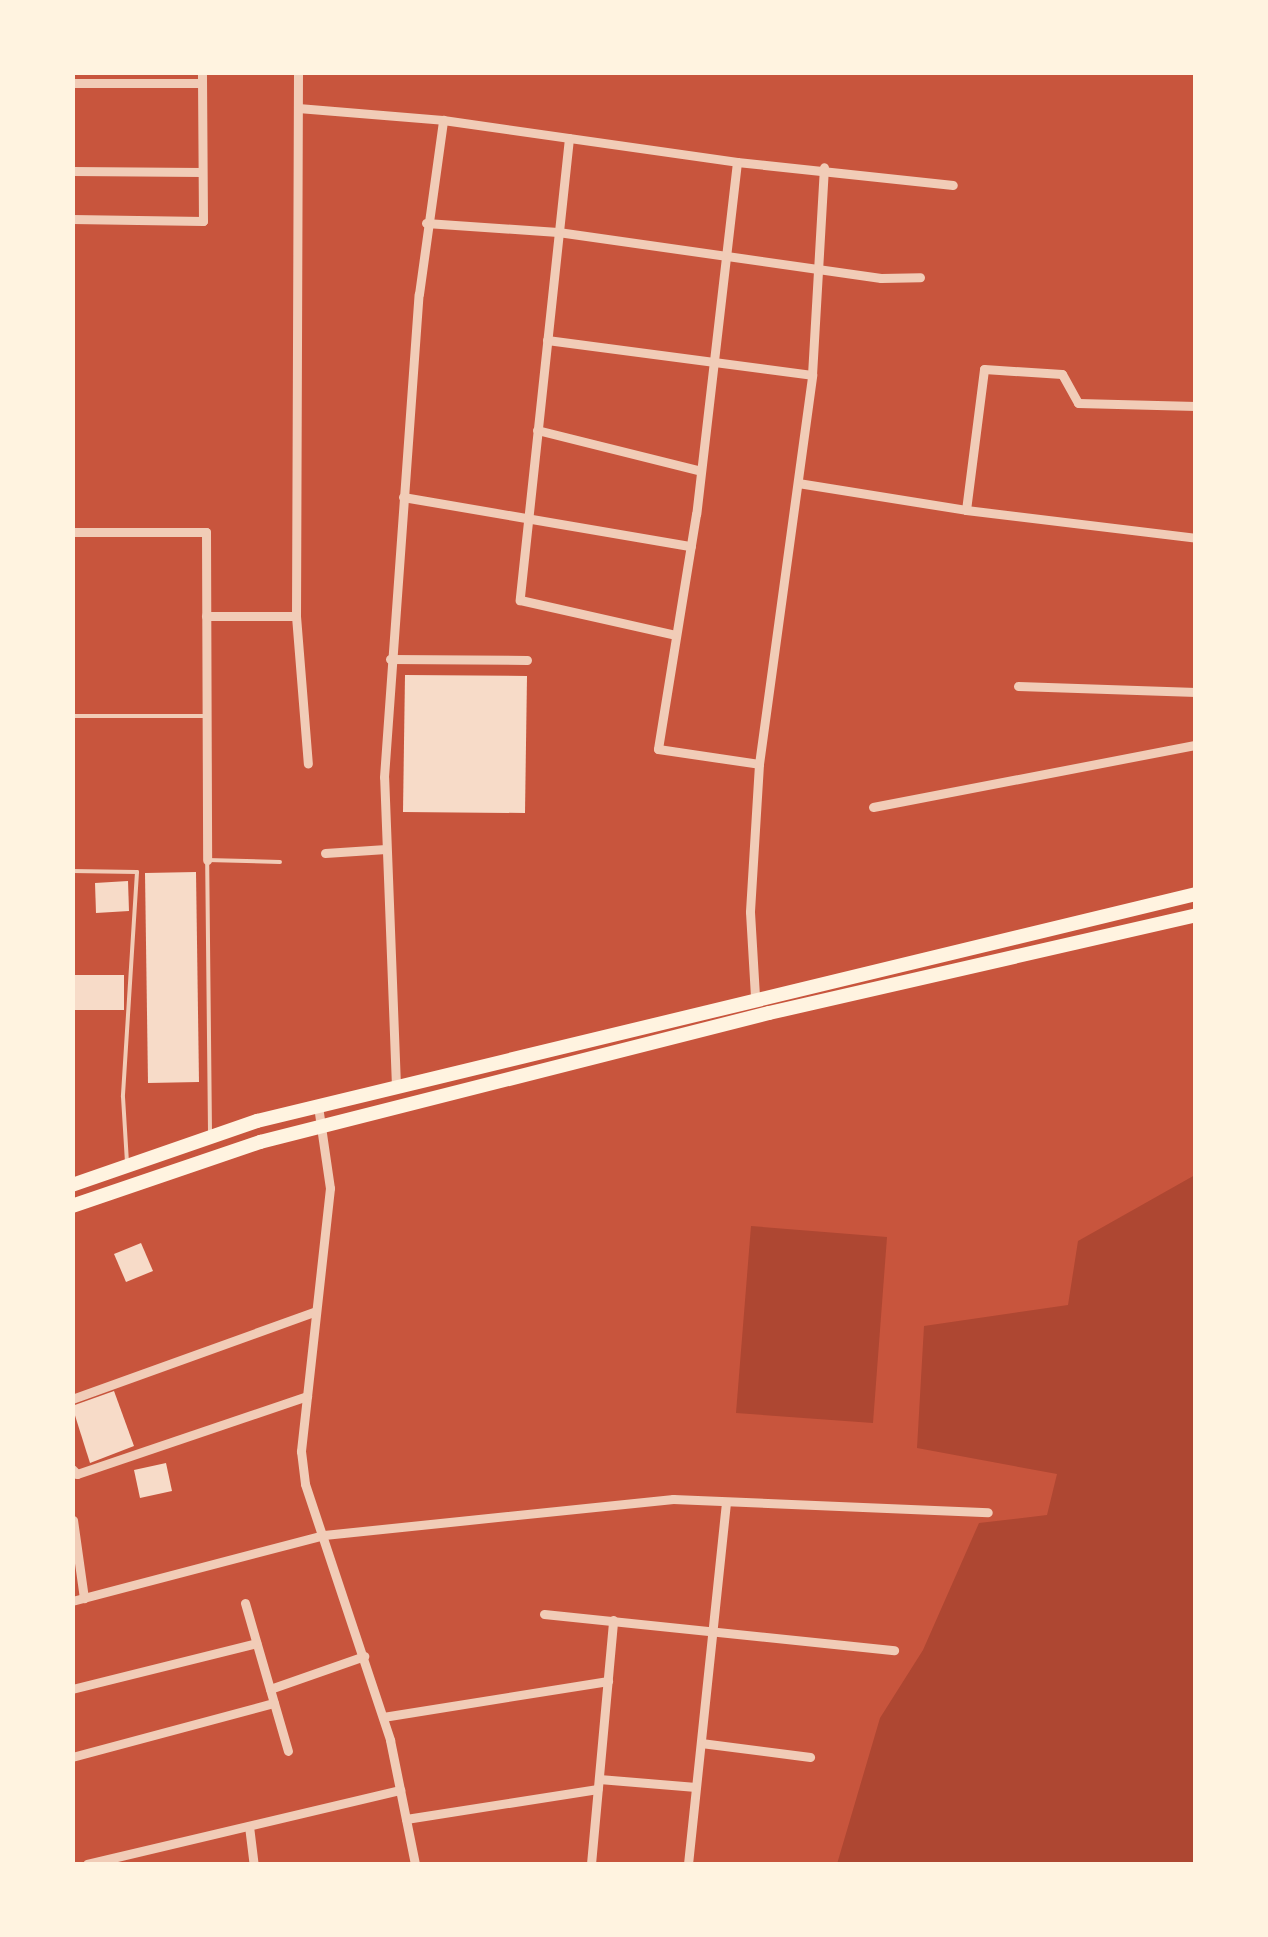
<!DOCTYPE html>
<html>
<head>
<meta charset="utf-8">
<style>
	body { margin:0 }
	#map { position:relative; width:1268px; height:1937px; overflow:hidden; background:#c8553d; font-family:"Golos Text",sans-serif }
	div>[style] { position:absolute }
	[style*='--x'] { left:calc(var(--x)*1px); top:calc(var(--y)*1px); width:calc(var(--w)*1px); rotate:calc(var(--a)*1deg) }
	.green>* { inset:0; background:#ae4732 }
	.building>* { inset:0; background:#f7dbc8 }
	.service>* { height:4px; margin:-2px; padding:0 2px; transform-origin:2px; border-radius:2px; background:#f1ccb7 }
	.minor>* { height:9px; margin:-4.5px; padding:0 4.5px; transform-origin:4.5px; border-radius:4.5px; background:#f1ccb7 }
	.primary>* { height:14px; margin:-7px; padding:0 7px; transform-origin:7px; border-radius:7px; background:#fff3e0 }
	span { translate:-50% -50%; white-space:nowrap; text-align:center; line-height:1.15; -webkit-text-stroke:9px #fff3e0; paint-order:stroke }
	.frame { position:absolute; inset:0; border:75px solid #fff3e0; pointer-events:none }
</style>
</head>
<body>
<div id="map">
	<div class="green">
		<div style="clip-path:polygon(1195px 1175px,1195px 1864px,837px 1864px,880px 1718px,923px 1650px,979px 1523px,1047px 1515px,1057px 1474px,917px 1448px,924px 1326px,1068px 1305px,1078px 1241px)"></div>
		<div style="clip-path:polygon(751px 1226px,887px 1237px,873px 1423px,736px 1413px)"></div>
	</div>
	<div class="building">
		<div style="clip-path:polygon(405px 675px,527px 676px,525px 813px,403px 812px)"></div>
		<div style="clip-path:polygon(196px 872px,199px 1082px,148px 1083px,145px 873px)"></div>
		<div style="clip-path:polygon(128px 881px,129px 911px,96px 913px,95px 883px)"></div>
		<div style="clip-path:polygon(72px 975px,124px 975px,124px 1010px,72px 1010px)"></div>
		<div style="clip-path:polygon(141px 1243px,153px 1271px,126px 1282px,114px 1254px)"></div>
		<div style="clip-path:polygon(114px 1391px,134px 1446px,90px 1463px,72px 1406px)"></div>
		<div style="clip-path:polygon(166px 1463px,172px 1491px,140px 1498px,134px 1470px)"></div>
	</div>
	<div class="service">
		<div style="--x:72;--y:716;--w:131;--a:0"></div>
		<div style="--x:72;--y:871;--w:65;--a:0.9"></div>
		<div style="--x:137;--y:872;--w:225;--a:93.6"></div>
		<div style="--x:123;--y:1097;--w:66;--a:86.5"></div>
		<div style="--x:210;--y:1132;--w:272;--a:-90.6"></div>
		<div style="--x:207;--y:860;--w:73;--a:1.6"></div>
	</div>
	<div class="minor">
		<div style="--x:298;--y:72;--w:544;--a:90.21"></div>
		<div style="--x:296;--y:616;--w:148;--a:85.4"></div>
		<div style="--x:72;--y:83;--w:130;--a:0"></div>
		<div style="--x:298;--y:108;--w:145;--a:4.7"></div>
		<div style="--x:569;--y:138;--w:465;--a:96.1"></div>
		<div style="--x:520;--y:600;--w:159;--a:12.7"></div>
		<div style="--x:737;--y:162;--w:217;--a:6.1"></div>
		<div style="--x:72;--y:171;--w:130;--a:0.4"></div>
		<div style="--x:72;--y:219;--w:131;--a:0.9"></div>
		<div style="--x:203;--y:221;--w:149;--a:-90.4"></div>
		<div style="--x:426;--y:223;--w:132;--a:3.9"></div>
		<div style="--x:558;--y:232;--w:326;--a:8.1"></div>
		<div style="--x:881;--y:278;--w:39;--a:-1"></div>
		<div style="--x:547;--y:340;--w:267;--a:7.5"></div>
		<div style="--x:537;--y:430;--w:169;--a:14"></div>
		<div style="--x:798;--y:483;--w:170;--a:9.1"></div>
		<div style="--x:966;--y:510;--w:142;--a:-82.7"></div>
		<div style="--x:984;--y:369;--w:78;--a:3.7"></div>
		<div style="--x:1062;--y:374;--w:33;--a:61"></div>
		<div style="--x:1078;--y:403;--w:118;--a:1.5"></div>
		<div style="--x:403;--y:497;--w:292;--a:9.7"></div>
		<div style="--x:966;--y:510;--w:232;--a:6.9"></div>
		<div style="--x:72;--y:532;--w:134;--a:0"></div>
		<div style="--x:206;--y:532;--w:328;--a:89.8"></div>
		<div style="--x:206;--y:616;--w:90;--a:0"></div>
		<div style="--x:390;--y:659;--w:137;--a:0.4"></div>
		<div style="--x:1018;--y:686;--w:178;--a:1.9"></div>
		<div style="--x:759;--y:764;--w:393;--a:-82.2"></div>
		<div style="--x:812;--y:375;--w:208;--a:-86.7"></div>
		<div style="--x:873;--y:807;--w:329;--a:-10.9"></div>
		<div style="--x:325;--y:853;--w:61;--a:-3.8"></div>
		<div style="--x:396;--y:1086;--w:309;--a:-92.2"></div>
		<div style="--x:384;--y:777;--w:484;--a:-85.9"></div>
		<div style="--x:419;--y:294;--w:176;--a:-82.1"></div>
		<div style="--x:443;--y:120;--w:297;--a:8.1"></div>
		<div style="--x:737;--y:162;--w:354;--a:96.6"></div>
		<div style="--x:696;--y:514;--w:238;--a:99.2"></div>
		<div style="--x:658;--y:749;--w:102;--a:8.4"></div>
		<div style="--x:759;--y:764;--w:148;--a:93.5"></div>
		<div style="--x:750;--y:912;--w:84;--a:86.6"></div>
		<div style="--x:318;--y:1106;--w:83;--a:81.7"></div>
		<div style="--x:330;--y:1188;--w:265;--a:96.3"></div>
		<div style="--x:301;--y:1451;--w:33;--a:83"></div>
		<div style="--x:305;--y:1484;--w:270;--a:71.6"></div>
		<div style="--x:390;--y:1740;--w:126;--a:78.6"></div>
		<div style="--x:72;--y:1399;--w:259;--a:-19.8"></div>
		<div style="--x:72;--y:1469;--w:7;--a:45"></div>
		<div style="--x:77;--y:1474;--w:243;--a:-18.7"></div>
		<div style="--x:73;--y:1520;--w:79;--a:82"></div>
		<div style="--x:72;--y:1601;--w:260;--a:-14.7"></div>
		<div style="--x:324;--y:1535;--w:351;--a:-5.9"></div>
		<div style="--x:673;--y:1499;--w:315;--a:2.4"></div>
		<div style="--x:245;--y:1603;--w:154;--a:73.8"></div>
		<div style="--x:544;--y:1614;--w:352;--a:5.9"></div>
		<div style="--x:72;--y:1689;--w:190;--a:-14"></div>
		<div style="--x:270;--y:1689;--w:100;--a:-19.3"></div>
		<div style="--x:383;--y:1717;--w:228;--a:-9.1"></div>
		<div style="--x:701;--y:1743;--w:110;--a:7.3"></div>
		<div style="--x:72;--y:1757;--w:209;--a:-15"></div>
		<div style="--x:599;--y:1779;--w:97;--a:4.7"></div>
		<div style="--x:406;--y:1819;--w:194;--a:-8.9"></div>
		<div style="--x:249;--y:1826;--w:38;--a:83"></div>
		<div style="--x:87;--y:1864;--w:322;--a:-13.3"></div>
		<div style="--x:591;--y:1864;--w:245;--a:-84.8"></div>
		<div style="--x:688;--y:1864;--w:364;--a:-84"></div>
	</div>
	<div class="primary">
		<div style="--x:72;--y:1185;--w:196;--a:-19.1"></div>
		<div style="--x:257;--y:1121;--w:966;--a:-13.59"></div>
		<div style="--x:72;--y:1206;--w:199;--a:-18.8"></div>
		<div style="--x:260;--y:1142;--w:525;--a:-14.22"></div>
		<div style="--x:769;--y:1013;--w:438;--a:-12.9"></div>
	</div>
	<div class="frame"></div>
</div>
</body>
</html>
